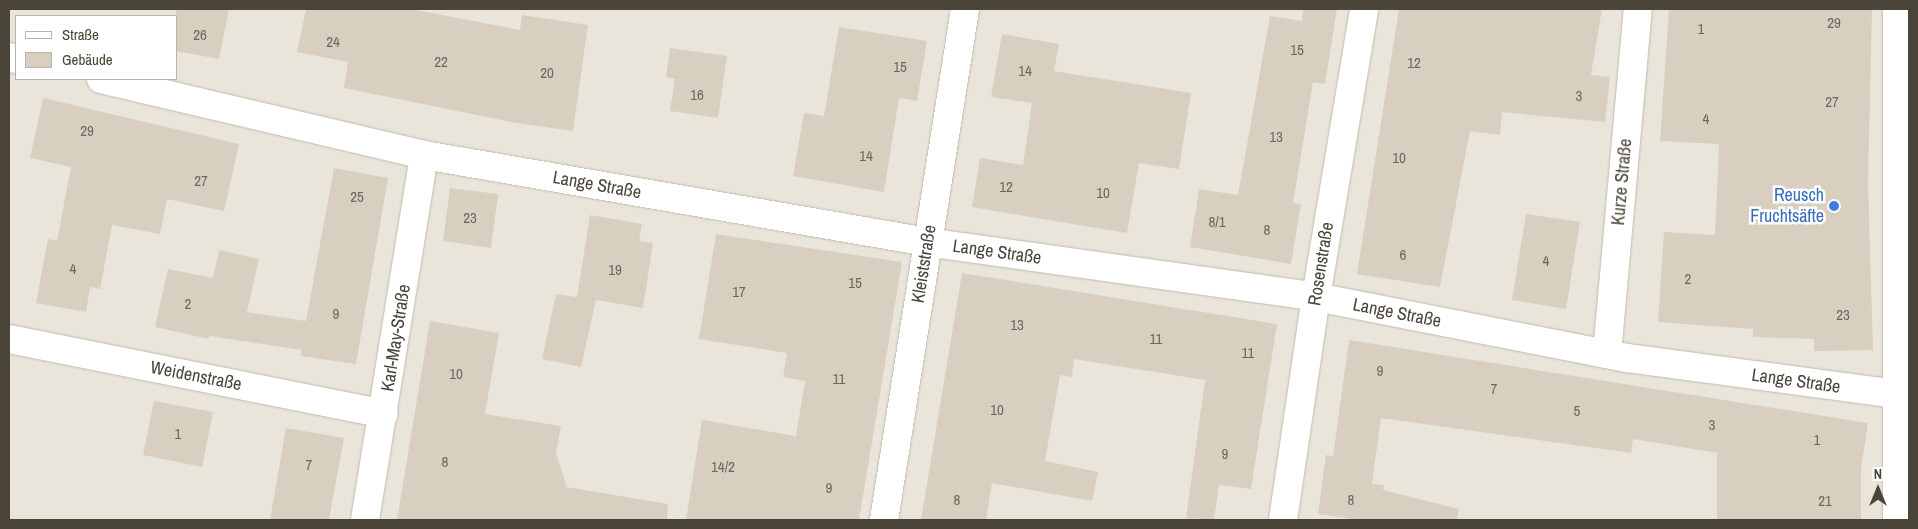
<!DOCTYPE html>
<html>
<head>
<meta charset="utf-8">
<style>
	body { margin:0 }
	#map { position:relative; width:1918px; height:529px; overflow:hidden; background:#f6f3ec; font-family:"Archivo Narrow",sans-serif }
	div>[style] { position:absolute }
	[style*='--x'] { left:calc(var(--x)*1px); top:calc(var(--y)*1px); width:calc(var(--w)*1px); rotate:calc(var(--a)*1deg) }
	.residential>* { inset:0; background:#eae5da }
	.building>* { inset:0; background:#d8cfc1 }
	.roads { filter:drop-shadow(0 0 1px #c2bbae) drop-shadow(0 0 1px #c2bbae) }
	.minor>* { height:28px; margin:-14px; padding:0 14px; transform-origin:14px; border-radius:14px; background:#fff }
	.dots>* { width:14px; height:14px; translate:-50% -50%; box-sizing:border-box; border:2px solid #fff; border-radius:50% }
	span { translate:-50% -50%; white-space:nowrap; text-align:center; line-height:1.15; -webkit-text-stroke:5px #fff; paint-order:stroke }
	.number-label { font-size:15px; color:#6e675b }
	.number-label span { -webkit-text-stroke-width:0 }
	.street-label { font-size:18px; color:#4b4439 }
	.shop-label { font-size:18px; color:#366cbe }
	.right { translate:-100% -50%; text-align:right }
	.frame { position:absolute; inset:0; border:10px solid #4b4439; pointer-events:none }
	.legend { position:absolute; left:15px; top:15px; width:162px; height:65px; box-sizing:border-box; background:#fff; border:1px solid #b7b4b0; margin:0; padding:6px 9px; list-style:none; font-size:15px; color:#4b4439 }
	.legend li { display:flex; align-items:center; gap:10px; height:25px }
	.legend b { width:25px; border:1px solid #b7b4b0 }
	.north { position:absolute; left:1853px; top:464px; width:50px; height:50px; -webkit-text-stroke:4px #fff; paint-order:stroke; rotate:0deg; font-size:14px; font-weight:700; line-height:20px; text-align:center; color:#4b4439 }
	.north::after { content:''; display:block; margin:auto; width:18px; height:22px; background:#4b4439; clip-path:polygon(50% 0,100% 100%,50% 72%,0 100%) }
</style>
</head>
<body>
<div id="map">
	<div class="residential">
		<div style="clip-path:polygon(evenodd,9px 9px,1909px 9px,1909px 520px,9px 520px,9px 9px,16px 16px,176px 16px,176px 79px,16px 79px,16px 16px)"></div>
	</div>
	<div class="building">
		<div style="clip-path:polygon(176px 9px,229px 9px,219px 59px,176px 51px)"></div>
		<div style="clip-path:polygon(306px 9px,411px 9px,520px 30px,522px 15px,588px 25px,573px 131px,516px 123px,344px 88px,348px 62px,297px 52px)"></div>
		<div style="clip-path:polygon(1303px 9px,1337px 9px,1325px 84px,1313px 82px,1293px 203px,1301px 204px,1291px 264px,1190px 247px,1199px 189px,1238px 195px,1270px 16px,1302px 21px)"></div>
		<div style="clip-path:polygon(1399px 9px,1602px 9px,1591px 75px,1610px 77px,1605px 122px,1502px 112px,1500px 135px,1470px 131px,1440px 287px,1357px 274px)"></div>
		<div style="clip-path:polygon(1669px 9px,1872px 9px,1868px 181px,1873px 350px,1814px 351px,1814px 339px,1753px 337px,1753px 329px,1658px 322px,1664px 232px,1715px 235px,1719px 144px,1660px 141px)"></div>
		<div style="clip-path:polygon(839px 27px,927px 41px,917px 101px,899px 98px,884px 192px,793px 176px,804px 113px,824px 116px)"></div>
		<div style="clip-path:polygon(1002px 34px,1059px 44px,1054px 71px,1191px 93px,1179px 169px,1139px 163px,1127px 233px,972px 207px,980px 158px,1023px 165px,1032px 103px,991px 97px)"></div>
		<div style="clip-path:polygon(670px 48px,727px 56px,718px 118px,670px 111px,675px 79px,666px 77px)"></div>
		<div style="clip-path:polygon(43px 98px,239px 144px,224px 211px,167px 199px,160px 234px,112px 225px,100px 289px,90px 287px,86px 312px,36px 303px,48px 239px,57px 241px,71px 167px,30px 158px)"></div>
		<div style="clip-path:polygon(334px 168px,388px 178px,356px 364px,301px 356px,302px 350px,209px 336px,209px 339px,155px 327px,168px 269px,213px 278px,219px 250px,259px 259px,247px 312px,306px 321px)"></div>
		<div style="clip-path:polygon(450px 188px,498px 194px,491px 248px,443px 241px)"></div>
		<div style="clip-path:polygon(1526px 214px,1580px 222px,1566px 309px,1512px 300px)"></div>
		<div style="clip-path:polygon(590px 215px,642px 224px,639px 241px,653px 243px,643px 308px,596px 300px,581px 367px,542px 359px,556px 294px,577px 297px)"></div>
		<div style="clip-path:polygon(716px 234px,902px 262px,859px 520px,686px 520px,702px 420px,796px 436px,805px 381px,783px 377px,787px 353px,699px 339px)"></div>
		<div style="clip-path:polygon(962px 273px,1277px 324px,1251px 489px,1219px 485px,1214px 520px,1186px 518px,1205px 380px,1074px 359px,1072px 377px,1060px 375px,1045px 461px,1098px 472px,1092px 501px,992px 483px,986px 520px,921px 520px)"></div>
		<div style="clip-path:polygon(430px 321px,499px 333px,485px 414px,561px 426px,556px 453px,567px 487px,668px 504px,667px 520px,397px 520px)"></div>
		<div style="clip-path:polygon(1349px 340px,1868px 423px,1861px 469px,1861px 520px,1717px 520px,1717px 453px,1633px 439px,1631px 453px,1381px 418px,1372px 484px,1384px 485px,1383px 490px,1459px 509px,1457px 520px,1359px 520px,1318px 514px,1326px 455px,1333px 456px)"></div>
		<div style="clip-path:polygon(154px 401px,213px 412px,202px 467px,143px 455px)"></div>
		<div style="clip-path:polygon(286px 428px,344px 438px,329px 520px,270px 520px)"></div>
	</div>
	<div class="roads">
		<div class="minor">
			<div style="--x:1897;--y:9;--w:511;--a:90"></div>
			<div style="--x:9;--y:57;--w:7;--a:16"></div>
			<div style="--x:101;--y:79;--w:332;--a:13.2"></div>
			<div style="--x:424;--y:155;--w:510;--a:9.81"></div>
			<div style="--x:927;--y:242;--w:393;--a:8"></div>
			<div style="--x:1316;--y:297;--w:317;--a:11.1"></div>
			<div style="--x:1627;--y:358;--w:272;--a:7.6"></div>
			<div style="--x:9;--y:339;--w:382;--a:11.3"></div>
			<div style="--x:1607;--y:354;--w:346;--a:-84.9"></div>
			<div style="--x:365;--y:520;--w:370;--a:-80.8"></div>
			<div style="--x:884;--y:520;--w:517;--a:-80.99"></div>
			<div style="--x:1283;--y:520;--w:225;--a:-81.6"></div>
			<div style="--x:1316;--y:297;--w:292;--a:-80.5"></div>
		</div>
	</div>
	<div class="dots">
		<div style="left:1834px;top:206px;background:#3f7fe0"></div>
	</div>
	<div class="number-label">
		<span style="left:1834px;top:23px">29</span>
		<span style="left:1701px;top:29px">1</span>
		<span style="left:200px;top:35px">26</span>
		<span style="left:333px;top:42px">24</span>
		<span style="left:1297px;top:50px">15</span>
		<span style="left:441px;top:62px">22</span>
		<span style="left:1414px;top:63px">12</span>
		<span style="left:900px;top:67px">15</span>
		<span style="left:1025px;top:71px">14</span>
		<span style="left:547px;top:73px">20</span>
		<span style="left:697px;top:95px">16</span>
		<span style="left:1579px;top:96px">3</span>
		<span style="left:1832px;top:102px">27</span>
		<span style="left:1706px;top:119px">4</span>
		<span style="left:87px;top:131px">29</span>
		<span style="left:1276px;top:137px">13</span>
		<span style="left:866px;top:156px">14</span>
		<span style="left:1399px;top:158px">10</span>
		<span style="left:201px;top:181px">27</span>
		<span style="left:1006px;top:187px">12</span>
		<span style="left:1103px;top:193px">10</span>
		<span style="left:357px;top:197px">25</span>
		<span style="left:470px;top:218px">23</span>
		<span style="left:1217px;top:222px">8/1</span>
		<span style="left:1267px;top:230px">8</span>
		<span style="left:1403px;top:255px">6</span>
		<span style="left:1546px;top:261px">4</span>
		<span style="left:73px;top:269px">4</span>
		<span style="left:615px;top:270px">19</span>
		<span style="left:1688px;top:279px">2</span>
		<span style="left:855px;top:283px">15</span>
		<span style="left:739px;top:292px">17</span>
		<span style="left:188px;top:304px">2</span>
		<span style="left:336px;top:314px">9</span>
		<span style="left:1843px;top:315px">23</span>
		<span style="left:1017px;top:325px">13</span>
		<span style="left:1156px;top:339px">11</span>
		<span style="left:1248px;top:353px">11</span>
		<span style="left:1380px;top:371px">9</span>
		<span style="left:456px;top:374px">10</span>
		<span style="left:839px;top:379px">11</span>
		<span style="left:1494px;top:389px">7</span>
		<span style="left:997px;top:410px">10</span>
		<span style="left:1577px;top:411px">5</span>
		<span style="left:1712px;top:425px">3</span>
		<span style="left:178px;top:434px">1</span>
		<span style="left:1817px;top:440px">1</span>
		<span style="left:1225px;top:454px">9</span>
		<span style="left:445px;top:462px">8</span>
		<span style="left:309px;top:465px">7</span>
		<span style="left:723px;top:467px">14/2</span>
		<span style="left:829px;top:488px">9</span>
		<span style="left:957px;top:500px">8</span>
		<span style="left:1351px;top:500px">8</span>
		<span style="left:1825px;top:501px">21</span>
	</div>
	<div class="street-label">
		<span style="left:1622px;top:182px;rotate:-85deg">Kurze Straße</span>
		<span style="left:597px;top:185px;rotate:10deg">Lange Straße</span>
		<span style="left:997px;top:252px;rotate:8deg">Lange Straße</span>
		<span style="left:924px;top:264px;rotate:-81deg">Kleiststraße</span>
		<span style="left:1321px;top:264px;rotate:-81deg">Rosenstraße</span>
		<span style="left:1397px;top:313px;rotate:11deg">Lange Straße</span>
		<span style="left:396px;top:338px;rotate:-81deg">Karl-May-Straße</span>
		<span style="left:196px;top:376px;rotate:11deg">Weidenstraße</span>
		<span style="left:1796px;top:381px;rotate:8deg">Lange Straße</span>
	</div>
	<div class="shop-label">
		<span class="right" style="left:1824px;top:206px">Reusch<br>Fruchtsäfte</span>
	</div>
	<div class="frame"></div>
	<ul class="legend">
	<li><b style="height:6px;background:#fff"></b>Straße</li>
	<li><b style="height:14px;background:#d8cfc1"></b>Gebäude</li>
	</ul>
	<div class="north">N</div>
</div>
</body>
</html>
